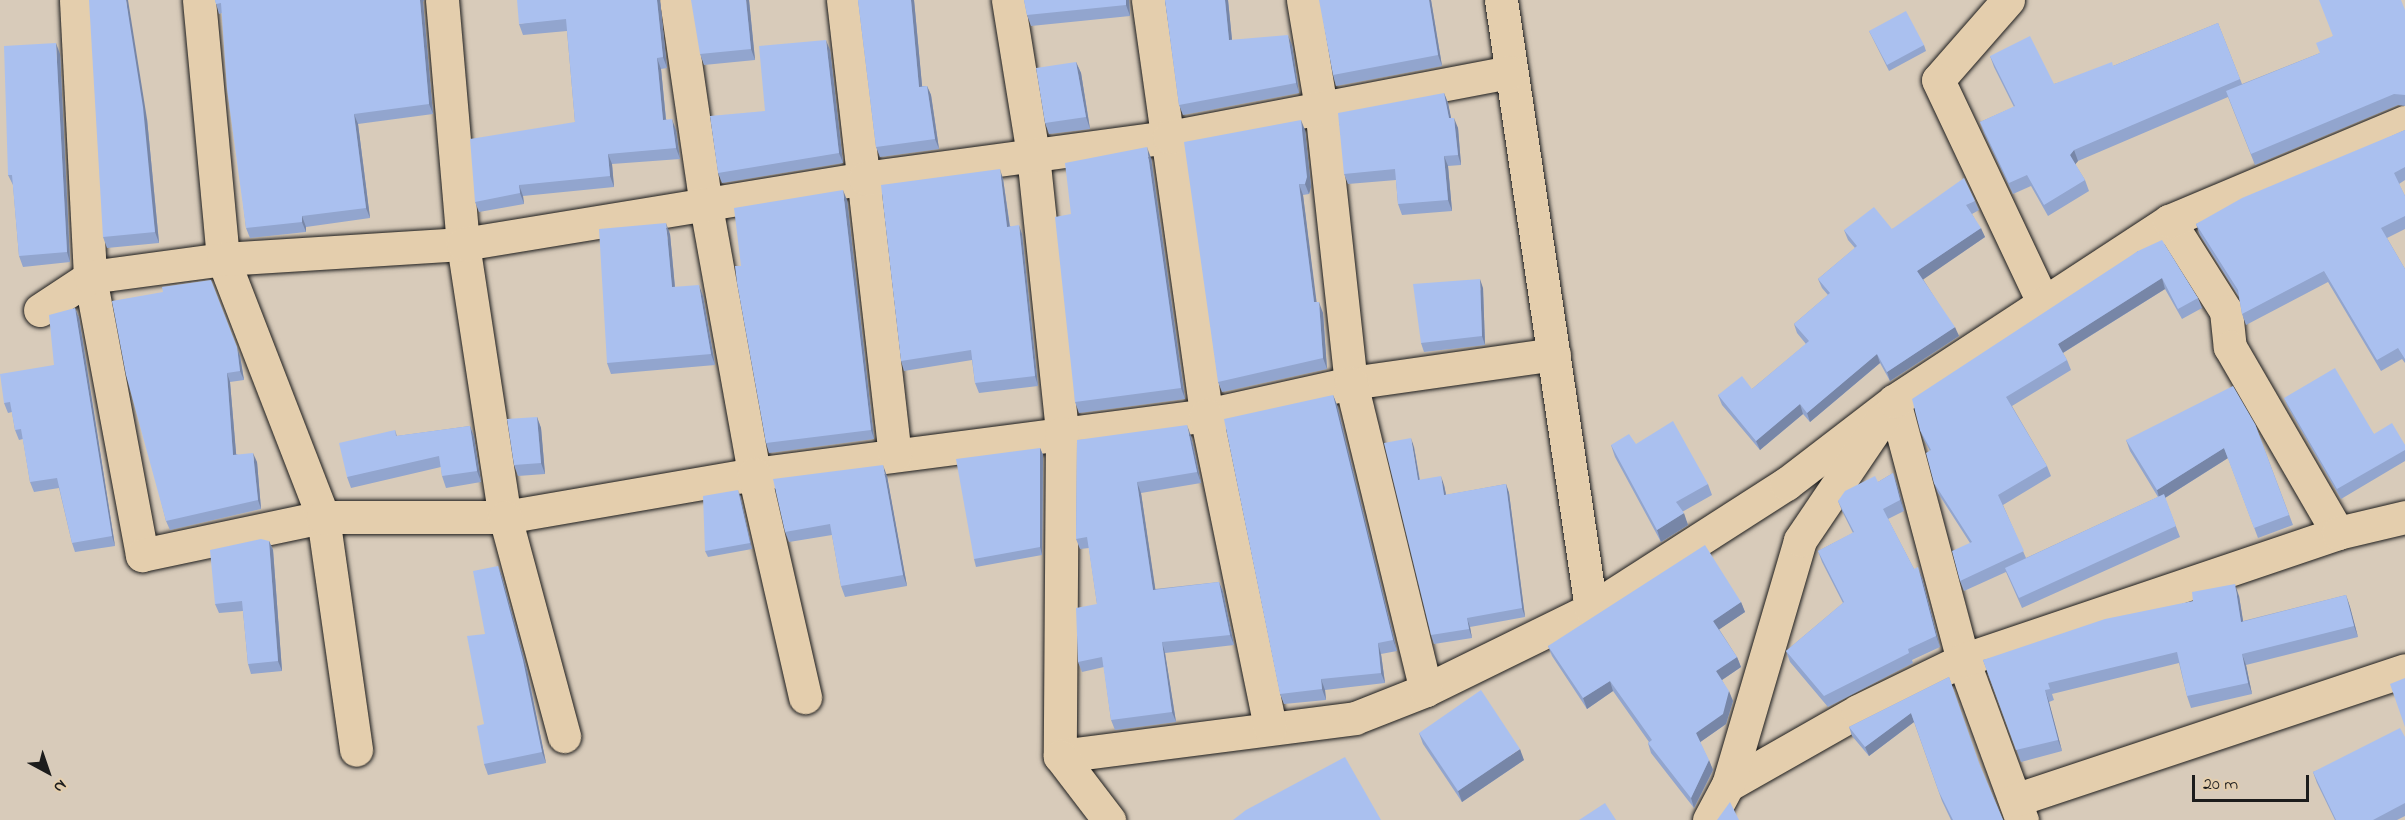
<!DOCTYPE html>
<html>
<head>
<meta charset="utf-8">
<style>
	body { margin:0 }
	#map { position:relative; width:2405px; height:820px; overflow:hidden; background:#d8cbba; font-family:"Indie Flower",sans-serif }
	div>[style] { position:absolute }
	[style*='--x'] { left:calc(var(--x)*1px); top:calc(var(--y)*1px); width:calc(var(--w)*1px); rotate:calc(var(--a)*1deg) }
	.roads { filter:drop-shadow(0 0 2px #1c1c1c) drop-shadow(0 0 2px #1c1c1c) }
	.street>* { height:33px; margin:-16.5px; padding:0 16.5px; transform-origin:16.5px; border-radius:16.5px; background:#e4cead }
	.wall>* { inset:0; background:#92a5ce }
	.shaded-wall>* { inset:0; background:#7786a7 }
	.building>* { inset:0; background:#aac0ef }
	span { translate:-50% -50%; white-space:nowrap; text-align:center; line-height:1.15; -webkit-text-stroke:4.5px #e4cead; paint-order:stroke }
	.north { position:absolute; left:18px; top:742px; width:60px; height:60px; -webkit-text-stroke:4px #e4cead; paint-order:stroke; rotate:140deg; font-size:16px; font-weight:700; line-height:24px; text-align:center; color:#1c1c1c }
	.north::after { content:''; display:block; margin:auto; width:21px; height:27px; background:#1c1c1c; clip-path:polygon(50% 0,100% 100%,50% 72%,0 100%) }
	.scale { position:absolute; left:2192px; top:775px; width:117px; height:27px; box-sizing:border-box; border:3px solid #1c1c1c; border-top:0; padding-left:8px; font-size:18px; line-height:21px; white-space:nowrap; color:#1c1c1c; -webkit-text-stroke:4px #e4cead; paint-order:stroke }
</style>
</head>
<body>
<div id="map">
	<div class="roads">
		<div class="street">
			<div style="--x:76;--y:0;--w:277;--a:87.1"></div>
			<div style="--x:90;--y:277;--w:283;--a:79.4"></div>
			<div style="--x:142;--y:555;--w:185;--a:-11.9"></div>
			<div style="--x:323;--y:517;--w:235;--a:81.9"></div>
			<div style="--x:199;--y:0;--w:260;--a:84.7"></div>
			<div style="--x:223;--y:259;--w:277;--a:68.8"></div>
			<div style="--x:323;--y:517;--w:182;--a:0"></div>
			<div style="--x:505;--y:517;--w:253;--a:-9.8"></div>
			<div style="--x:754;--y:474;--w:456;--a:-7.4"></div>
			<div style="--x:1206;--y:415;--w:148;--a:-12.4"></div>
			<div style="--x:1351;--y:383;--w:205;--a:-8.1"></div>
			<div style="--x:442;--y:0;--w:245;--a:85.1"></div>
			<div style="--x:463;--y:244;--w:276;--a:81.3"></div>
			<div style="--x:505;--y:517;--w:227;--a:74.9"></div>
			<div style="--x:676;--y:0;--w:208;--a:81.7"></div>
			<div style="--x:706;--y:206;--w:272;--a:79.8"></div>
			<div style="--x:754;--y:474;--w:229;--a:77.1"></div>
			<div style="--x:843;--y:0;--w:458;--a:83.5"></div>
			<div style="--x:1008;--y:0;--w:157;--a:80.8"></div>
			<div style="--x:1033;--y:155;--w:280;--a:84"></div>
			<div style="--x:1062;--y:433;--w:323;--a:90.4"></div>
			<div style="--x:1060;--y:756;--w:297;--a:-7.3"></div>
			<div style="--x:1355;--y:718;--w:76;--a:-21.5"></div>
			<div style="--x:1426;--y:690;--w:184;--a:-26.1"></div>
			<div style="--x:1591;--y:609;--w:232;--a:-32.7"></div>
			<div style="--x:1786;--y:484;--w:136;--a:-37.5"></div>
			<div style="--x:1894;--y:401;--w:268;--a:75.1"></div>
			<div style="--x:1963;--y:660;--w:171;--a:69.8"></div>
			<div style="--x:1148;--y:0;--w:419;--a:82"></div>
			<div style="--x:1206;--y:415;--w:319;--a:78.4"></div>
			<div style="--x:1303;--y:0;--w:109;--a:80.5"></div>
			<div style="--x:1321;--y:108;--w:277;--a:83.8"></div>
			<div style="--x:1351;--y:383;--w:316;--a:76.3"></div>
			<div style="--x:1501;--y:0;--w:616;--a:81.59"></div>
			<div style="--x:2008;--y:0;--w:106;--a:131.2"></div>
			<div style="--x:1938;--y:80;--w:248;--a:64.7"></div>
			<div style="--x:2169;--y:221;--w:107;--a:57.7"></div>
			<div style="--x:2226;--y:311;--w:36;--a:84"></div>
			<div style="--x:2230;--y:347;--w:215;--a:59.9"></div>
			<div style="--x:40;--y:310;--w:60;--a:-33.4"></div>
			<div style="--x:90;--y:277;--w:134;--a:-7.7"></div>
			<div style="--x:223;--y:259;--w:240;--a:-3.6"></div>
			<div style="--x:463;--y:244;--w:407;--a:-9.3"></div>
			<div style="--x:865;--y:178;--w:307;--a:-7.7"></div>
			<div style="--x:1169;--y:137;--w:347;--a:-10.8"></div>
			<div style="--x:1060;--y:756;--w:81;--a:52.6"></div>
			<div style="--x:1728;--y:785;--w:150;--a:-29.6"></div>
			<div style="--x:1858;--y:711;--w:117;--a:-25.9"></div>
			<div style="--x:1963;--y:660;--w:396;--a:-18.7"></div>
			<div style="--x:2338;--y:533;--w:69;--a:-13.4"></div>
			<div style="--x:2015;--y:800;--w:411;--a:-18.4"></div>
			<div style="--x:1709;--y:820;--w:40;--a:-62"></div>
			<div style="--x:1728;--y:785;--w:255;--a:-73.6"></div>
			<div style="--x:1800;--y:540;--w:168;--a:-55.9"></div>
			<div style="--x:1894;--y:401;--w:329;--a:-33.2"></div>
			<div style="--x:2169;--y:221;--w:256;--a:-22.8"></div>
		</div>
	</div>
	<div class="wall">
		<div style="clip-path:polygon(215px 0,424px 0,423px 2px,433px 114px,358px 124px,370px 218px,306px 227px,306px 232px,250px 238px,246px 228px,222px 13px,219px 14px)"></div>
		<div style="clip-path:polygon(660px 0,667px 68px,661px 69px,666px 119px,676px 130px,680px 159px,612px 164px,614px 187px,523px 196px,524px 204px,479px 212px,475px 202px,575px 122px,567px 31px,523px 35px,519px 24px)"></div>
		<div style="clip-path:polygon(749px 0,755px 60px,704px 65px,700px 54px)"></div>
		<div style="clip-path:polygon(858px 0,914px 0,922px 86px,927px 86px,931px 95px,939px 149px,880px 157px,876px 147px)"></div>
		<div style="clip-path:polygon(1024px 0,1129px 0,1130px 16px,1031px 26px,1027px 15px)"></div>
		<div style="clip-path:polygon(1165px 0,1228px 0,1232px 40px,1292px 45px,1299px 93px,1183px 115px,1179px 105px)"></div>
		<div style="clip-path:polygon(1431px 0,1442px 66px,1336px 86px,1333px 75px)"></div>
		<div style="clip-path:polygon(2405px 10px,2405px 106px,2398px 105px,2255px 165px,2228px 97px,2078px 161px,2075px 164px,2085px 180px,2089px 191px,2048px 216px,2031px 186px,2013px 194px,1984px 133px,1980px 122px,2014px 107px,1994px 67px,1990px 56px,2054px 84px,2113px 66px,2218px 23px,2242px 84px,2320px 53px,2333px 36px)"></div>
		<div style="clip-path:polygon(1869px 31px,1924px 45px,1926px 51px,1889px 71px)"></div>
		<div style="clip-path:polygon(830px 50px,843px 163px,722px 183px,718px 173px,765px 111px)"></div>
		<div style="clip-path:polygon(60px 54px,70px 262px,23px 267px,19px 256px,13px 185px,8px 175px)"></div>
		<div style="clip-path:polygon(1076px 62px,1081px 73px,1090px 129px,1049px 134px,1045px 123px)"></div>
		<div style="clip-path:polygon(1444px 93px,1448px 103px,1451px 118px,1458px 128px,1461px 165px,1448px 166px,1452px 211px,1402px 215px,1398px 204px,1396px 180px,1348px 184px,1344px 174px)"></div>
		<div style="clip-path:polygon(147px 119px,159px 243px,107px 248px,103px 237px)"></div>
		<div style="clip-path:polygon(1305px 130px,1311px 187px,1309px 194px,1303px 195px,1316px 302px,1323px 313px,1327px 369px,1222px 392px,1218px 382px)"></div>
		<div style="clip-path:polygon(2405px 130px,2405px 180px,2399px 184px,2405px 196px,2405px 229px,2387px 238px,2405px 269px,2405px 363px,2402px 359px,2381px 371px,2328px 282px,2246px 325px,2242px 314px,2239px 297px,2200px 235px,2196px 224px)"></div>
		<div style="clip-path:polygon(1151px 158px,1185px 399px,1079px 413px,1075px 402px,1071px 214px)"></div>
		<div style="clip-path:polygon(1003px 179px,1010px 226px,1022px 234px,1038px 386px,979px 393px,975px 383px,972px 360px,904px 371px,901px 361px)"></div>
		<div style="clip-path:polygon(847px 200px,874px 439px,769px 453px,766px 443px,741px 266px)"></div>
		<div style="clip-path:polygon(1975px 201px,1979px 210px,1972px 214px,1985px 237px,1923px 279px,1959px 336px,1890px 381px,1880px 363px,1810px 422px,1803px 414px,1760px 450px,1722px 405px,1718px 395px,1752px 389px,1806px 344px,1797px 333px,1794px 324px,1828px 295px,1822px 288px,1818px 279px,1855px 248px,1848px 240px,1844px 230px,1892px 229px)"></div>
		<div style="clip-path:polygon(670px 234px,675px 287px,703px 296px,715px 365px,611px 374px,607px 363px)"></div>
		<div style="clip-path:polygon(2138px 251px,2198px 298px,2202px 308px,2182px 319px,2165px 289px,2063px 353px,2067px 360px,2071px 370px,2012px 406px,2047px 466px,2051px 476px,2003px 505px,2026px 558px,2158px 497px,2130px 451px,2126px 440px,2255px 424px,2293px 525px,2258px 538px,2228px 458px,2165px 498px,2180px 537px,2022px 608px,2006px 572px,1964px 591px,1960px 581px,1970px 543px,1938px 493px,1934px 483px,1930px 451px,1924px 440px,1920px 430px)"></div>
		<div style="clip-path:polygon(1483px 288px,1485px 345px,1424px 352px,1421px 343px)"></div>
		<div style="clip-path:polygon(112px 301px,240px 356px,244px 380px,230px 382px,236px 454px,257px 462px,261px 509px,170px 530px,166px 521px)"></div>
		<div style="clip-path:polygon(75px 308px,79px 318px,115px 546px,75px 552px,72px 543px,59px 488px,34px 492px,30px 482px,23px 439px,19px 440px,15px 430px,12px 412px,8px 413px,4px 403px,54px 365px)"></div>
		<div style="clip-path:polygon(1333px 395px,1337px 405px,1397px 651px,1381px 654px,1385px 683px,1325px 690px,1326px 700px,1284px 704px,1280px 694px)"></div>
		<div style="clip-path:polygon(2284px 398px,2374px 434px,2405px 445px,2405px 461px,2341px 499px,2288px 407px)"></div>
		<div style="clip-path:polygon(537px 417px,541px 428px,545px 474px,518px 476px,514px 465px)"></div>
		<div style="clip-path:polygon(470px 426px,474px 437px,481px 482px,446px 488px,442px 476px,441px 467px,351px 488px,347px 477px,395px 430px,397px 436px)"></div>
		<div style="clip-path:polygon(1191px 436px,1201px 483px,1141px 493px,1155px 589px,1219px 582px,1223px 592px,1234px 645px,1165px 653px,1176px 722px,1115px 730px,1111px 720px,1104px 667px,1082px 672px,1078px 662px,1097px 604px,1089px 548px,1080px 549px,1076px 539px,1077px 440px)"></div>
		<div style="clip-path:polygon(1636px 444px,1708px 484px,1712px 495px,1682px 512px,1688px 525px,1661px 542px,1615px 457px,1611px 445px)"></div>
		<div style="clip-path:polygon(1414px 447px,1420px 480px,1444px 485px,1446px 495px,1506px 484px,1509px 493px,1525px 617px,1470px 627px,1472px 638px,1434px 644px,1431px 635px)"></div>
		<div style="clip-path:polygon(1040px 448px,1043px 455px,1042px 555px,976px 567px,974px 559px)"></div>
		<div style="clip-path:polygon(1893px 473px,1904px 511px,1888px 519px,1914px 569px,1922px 578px,1940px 647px,1912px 660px,1913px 663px,1828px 707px,1790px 662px,1786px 651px,1843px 603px,1822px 562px,1818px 551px,1853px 533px,1842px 511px,1838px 501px,1878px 482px)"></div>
		<div style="clip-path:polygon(887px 476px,907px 586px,845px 597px,841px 586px,832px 535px,789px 542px,785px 532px)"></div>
		<div style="clip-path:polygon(740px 495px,752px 549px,708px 557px,705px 551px)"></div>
		<div style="clip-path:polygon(269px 541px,273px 550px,282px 671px,251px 674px,248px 664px,243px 611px,219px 613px,215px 604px)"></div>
		<div style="clip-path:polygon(498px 566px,502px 577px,527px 670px,546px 763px,488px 775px,484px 764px,485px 634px)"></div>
		<div style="clip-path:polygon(2346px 595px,2350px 607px,2358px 637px,2246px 665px,2252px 694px,2191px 708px,2187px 696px,2179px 663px,2052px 694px,2054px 700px,2049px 702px,2062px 751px,2021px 762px,1983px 660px,2239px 596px,2243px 621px)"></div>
		<div style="clip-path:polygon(1741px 602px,1745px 612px,1719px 629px,1737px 657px,1741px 667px,1722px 680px,1733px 701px,1726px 724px,1700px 742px,1713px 770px,1694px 808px,1651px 753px,1648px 743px,1649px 742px,1613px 691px,1587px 709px,1552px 656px,1548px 646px)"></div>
		<div style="clip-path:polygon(1949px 677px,1980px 766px,2003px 820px,1951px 820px,1942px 801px,1914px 722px,1869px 756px,1852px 736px,1849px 727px)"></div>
		<div style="clip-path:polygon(1419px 733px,1524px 760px,1462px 802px,1423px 744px)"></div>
		<div style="clip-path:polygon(2405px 737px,2405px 816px,2397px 820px,2335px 820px,2317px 783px,2313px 772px)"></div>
	</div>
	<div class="shaded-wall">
		<div style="clip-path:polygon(126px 0,128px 0,147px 119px,159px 243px,155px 232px)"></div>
		<div style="clip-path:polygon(420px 0,424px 0,423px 2px,433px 114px,429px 104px)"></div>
		<div style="clip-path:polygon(657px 0,660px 0,667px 68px,663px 57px)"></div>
		<div style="clip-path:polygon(746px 0,749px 0,755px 60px,751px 49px)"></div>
		<div style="clip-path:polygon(911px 0,914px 0,923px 96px,919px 87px)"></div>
		<div style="clip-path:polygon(1126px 0,1129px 0,1130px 16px,1126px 5px)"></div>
		<div style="clip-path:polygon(1225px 0,1228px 0,1233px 50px,1229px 40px)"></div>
		<div style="clip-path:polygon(1429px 0,1431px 0,1442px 66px,1438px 55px)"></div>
		<div style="clip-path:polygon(1288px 35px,1292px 45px,1299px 93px,1296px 83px)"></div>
		<div style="clip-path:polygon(826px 40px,830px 50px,843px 163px,839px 153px)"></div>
		<div style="clip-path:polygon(56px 43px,60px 54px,70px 262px,67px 252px)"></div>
		<div style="clip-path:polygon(657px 58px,661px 69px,667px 131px,663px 120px)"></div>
		<div style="clip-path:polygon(1076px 62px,1081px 73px,1090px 129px,1086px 117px)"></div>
		<div style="clip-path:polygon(927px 86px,931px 95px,939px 149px,935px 139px)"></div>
		<div style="clip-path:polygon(1444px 93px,1448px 103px,1453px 128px,1449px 118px)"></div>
		<div style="clip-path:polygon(354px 114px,358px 124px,370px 218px,366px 208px)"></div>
		<div style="clip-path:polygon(1454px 118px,1458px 128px,1461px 165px,1458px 155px)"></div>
		<div style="clip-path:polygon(672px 119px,676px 130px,680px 159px,676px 148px)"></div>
		<div style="clip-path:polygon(1301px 120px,1305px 130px,1311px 187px,1309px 194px,1305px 184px)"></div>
		<div style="clip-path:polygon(1147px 147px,1151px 158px,1185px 399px,1181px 388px)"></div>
		<div style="clip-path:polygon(2074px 150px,2078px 161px,2074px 166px,2070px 155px)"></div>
		<div style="clip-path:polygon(608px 154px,612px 164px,614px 187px,610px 176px)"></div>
		<div style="clip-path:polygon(1444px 156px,1448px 166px,1452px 211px,1448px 200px)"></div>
		<div style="clip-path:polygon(1000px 169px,1003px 179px,1011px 236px,1007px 227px)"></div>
		<div style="clip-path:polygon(1299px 184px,1303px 195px,1318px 313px,1314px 302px)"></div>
		<div style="clip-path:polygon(519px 185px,523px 196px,524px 204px,520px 193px)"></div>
		<div style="clip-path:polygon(843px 190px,847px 200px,874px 439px,871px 430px)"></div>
		<div style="clip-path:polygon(302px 216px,306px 227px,306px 232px,302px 222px)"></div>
		<div style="clip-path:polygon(666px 223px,670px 234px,676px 299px,672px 287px)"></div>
		<div style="clip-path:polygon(1019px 225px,1022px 234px,1038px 386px,1035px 376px)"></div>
		<div style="clip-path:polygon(1981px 228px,1985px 237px,1921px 281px,1917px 271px)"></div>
		<div style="clip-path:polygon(2162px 278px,2165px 289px,2061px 354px,2058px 344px)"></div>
		<div style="clip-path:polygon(1480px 279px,1483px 288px,1485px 345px,1482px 336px)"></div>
		<div style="clip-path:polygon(699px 285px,703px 296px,715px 365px,711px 354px)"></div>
		<div style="clip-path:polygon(1319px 302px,1323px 313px,1327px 369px,1323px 358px)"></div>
		<div style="clip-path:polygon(75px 308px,79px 318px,115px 546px,112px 536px)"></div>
		<div style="clip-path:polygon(1955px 327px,1959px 336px,1890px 381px,1887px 372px)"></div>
		<div style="clip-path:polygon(237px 347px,240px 356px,244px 380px,240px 371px)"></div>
		<div style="clip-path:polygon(1877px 354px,1880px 363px,1810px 422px,1807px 413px)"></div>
		<div style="clip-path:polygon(227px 373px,230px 382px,237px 464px,233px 455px)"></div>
		<div style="clip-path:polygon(1333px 395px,1337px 405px,1397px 651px,1393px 640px)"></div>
		<div style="clip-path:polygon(1800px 404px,1803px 414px,1760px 450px,1756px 441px)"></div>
		<div style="clip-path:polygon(537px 417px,541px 428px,545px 474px,541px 463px)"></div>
		<div style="clip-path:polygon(1187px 425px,1191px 436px,1201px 483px,1197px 472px)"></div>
		<div style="clip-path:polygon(470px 426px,474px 437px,481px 482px,477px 471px)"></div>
		<div style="clip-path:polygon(1411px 438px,1414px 447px,1421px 489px,1418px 480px)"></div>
		<div style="clip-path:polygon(1040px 448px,1043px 455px,1042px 555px,1040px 547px)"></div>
		<div style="clip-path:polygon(2224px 448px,2228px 458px,2160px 501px,2157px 490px)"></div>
		<div style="clip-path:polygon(253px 453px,257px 462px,261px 509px,258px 500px)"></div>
		<div style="clip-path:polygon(883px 465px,887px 476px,907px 586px,903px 575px)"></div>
		<div style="clip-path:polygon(1893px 473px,1897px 484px,1904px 511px,1900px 500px)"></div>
		<div style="clip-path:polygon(1441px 476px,1444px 485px,1448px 504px,1444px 495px)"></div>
		<div style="clip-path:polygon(1137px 482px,1141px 493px,1157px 600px,1153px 590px)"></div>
		<div style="clip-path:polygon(1506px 484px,1509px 493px,1525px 617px,1522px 608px)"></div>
		<div style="clip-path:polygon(738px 490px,740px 495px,752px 549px,750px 543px)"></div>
		<div style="clip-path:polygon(1684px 513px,1688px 525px,1661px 542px,1657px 530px)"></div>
		<div style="clip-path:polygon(269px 541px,273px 550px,282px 671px,278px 661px)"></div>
		<div style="clip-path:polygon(498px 566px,502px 577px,527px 670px,546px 763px,542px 752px)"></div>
		<div style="clip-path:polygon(1918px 567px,1922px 578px,1940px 647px,1936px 636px)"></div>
		<div style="clip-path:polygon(1219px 582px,1223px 592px,1234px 645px,1230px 635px)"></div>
		<div style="clip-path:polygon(2235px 584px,2239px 596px,2245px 633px,2241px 622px)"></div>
		<div style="clip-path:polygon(2346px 595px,2350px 607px,2358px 637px,2354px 626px)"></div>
		<div style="clip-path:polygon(1741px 602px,1745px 612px,1717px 631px,1713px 621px)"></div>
		<div style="clip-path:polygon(1467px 618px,1470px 627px,1472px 638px,1469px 629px)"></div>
		<div style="clip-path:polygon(1162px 642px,1165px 653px,1176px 722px,1172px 712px)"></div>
		<div style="clip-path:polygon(1378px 643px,1381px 654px,1385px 683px,1381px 673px)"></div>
		<div style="clip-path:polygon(2242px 654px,2246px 665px,2252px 694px,2248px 683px)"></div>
		<div style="clip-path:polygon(1737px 657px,1741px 667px,1719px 682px,1716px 671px)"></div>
		<div style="clip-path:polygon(1321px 679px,1325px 690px,1326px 700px,1322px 689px)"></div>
		<div style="clip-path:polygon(1610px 681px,1613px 691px,1587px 709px,1583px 698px)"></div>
		<div style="clip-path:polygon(2045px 690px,2049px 702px,2062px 751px,2058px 740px)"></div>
		<div style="clip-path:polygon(1729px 691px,1733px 701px,1726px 724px,1699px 743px,1696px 733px)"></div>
		<div style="clip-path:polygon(1911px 713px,1914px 722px,1869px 756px,1865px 747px)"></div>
		<div style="clip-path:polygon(1520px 749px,1524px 760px,1462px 802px,1458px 791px)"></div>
		<div style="clip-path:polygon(1709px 760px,1713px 770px,1694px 808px,1691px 798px)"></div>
	</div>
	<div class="building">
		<div style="clip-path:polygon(89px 0,126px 0,143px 107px,155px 232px,103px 237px)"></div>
		<div style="clip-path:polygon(215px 0,420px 0,429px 104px,354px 114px,366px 208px,302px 216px,302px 222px,246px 228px,227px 89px,221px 3px,216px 4px)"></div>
		<div style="clip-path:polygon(517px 0,657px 0,663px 57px,657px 58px,663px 120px,672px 119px,676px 148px,608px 154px,610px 176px,519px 185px,520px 193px,475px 202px,470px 139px,575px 122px,566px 19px,519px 24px)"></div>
		<div style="clip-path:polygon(691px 0,746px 0,751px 49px,700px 54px)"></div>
		<div style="clip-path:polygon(858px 0,911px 0,919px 87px,927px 86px,935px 139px,876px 147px)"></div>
		<div style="clip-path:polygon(1024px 0,1126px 0,1126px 5px,1027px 15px)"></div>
		<div style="clip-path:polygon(1165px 0,1225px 0,1229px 40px,1288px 35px,1296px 83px,1179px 105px)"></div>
		<div style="clip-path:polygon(1319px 0,1429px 0,1438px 55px,1333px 75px)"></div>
		<div style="clip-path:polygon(2319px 0,2401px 0,2405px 10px,2405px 95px,2394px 94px,2251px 154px,2226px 91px,2320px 53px,2316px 43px,2333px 36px)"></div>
		<div style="clip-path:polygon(1906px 11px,1924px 45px,1887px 65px,1869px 31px)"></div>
		<div style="clip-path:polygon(2218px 23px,2240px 79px,2074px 150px,2070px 155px,2085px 180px,2044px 205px,2027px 175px,2009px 183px,1980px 122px,2015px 106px,1990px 56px,2030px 36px,2054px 84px,2112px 62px,2113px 66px)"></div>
		<div style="clip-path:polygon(826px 40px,839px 153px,718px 173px,710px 116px,765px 111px,759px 46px)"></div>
		<div style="clip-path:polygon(56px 43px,67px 252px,19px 256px,12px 175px,8px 175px,4px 46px)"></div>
		<div style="clip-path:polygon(1076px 62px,1086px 117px,1045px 123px,1036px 68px)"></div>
		<div style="clip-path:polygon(1444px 93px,1449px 118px,1454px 118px,1458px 155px,1444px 156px,1448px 200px,1398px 204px,1395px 169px,1344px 174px,1338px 113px)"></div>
		<div style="clip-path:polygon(1301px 120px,1307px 177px,1305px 184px,1299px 184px,1314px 302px,1319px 302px,1323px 358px,1218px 382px,1184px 142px)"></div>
		<div style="clip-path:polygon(2405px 130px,2405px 167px,2394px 173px,2405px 196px,2405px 216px,2381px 228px,2405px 269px,2405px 359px,2398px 348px,2377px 360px,2324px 271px,2242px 314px,2238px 290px,2196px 224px,2242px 198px)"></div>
		<div style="clip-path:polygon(1147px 147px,1181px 388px,1075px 402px,1055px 217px,1071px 214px,1065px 163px)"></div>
		<div style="clip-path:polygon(1000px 169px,1007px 227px,1019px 225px,1035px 376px,975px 383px,971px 350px,901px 361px,881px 185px)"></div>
		<div style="clip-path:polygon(1964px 178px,1975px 201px,1966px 205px,1981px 228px,1917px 271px,1955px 327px,1887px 372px,1877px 354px,1807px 413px,1800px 404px,1756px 441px,1718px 395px,1742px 376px,1752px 389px,1809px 341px,1794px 324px,1830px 293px,1818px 279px,1857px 246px,1844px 230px,1874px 207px,1892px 229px)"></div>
		<div style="clip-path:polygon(843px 190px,871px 430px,766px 443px,737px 283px,735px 266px,741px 266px,734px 208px)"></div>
		<div style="clip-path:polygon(666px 223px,672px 287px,699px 285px,711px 354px,607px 363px,599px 229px)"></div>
		<div style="clip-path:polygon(2162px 240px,2198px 298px,2178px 309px,2162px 278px,2058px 344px,2067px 360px,2006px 397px,2047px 466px,1998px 495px,2024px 551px,1960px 581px,1952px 551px,1972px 542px,1934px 483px,1926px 453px,1931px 450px,1920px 430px,1912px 399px,2138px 251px)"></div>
		<div style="clip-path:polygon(1480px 279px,1482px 336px,1421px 343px,1413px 284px)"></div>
		<div style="clip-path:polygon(211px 280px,237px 347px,240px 371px,227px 373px,233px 455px,253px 453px,258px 500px,166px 521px,126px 375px,112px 301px,163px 292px,162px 287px)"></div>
		<div style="clip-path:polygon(75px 308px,112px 536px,72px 543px,57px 478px,30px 482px,21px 429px,15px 430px,10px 402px,4px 403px,0 374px,54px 365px,49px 315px)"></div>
		<div style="clip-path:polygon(2335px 368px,2374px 434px,2392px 423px,2405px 445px,2405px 450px,2337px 489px,2284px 398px)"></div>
		<div style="clip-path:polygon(2233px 386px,2255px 424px,2289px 515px,2254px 528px,2224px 448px,2157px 490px,2126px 440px)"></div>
		<div style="clip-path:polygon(1333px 395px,1393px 640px,1378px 643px,1381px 673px,1321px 679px,1322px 689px,1280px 694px,1224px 419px)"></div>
		<div style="clip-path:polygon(537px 417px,541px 463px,514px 465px,507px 419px)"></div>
		<div style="clip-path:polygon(1673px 421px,1708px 484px,1676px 502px,1684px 513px,1657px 530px,1611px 445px,1629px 434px,1636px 444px)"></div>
		<div style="clip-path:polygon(1187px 425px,1197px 472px,1137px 482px,1153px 590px,1219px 582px,1230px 635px,1162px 642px,1172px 712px,1111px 720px,1102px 657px,1078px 662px,1076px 608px,1097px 604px,1087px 537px,1076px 539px,1077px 440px)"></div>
		<div style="clip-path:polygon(470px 426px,477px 471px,442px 476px,439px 456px,347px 477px,339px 443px,395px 430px,396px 436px)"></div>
		<div style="clip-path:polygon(1411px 438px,1418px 480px,1441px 476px,1444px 495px,1506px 484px,1522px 608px,1467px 618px,1469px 629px,1431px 635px,1384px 443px)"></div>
		<div style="clip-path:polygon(1040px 448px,1040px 547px,974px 559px,956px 459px)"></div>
		<div style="clip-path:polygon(883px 465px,903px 575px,841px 586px,830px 524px,785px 532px,773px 479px)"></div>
		<div style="clip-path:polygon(1893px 473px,1900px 500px,1883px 509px,1914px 569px,1918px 567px,1936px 636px,1908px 649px,1909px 653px,1824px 696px,1786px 651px,1844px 602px,1818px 551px,1854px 532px,1838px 501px,1845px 491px,1875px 476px,1878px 482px)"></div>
		<div style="clip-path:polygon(738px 490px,750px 543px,705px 551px,703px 496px)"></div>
		<div style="clip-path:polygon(2164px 494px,2176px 526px,2019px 598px,2005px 568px)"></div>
		<div style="clip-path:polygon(261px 539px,269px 541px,278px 661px,248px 664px,242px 601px,215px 604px,210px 550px)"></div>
		<div style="clip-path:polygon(1705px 545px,1741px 602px,1713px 621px,1737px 657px,1716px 671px,1729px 691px,1723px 714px,1696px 733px,1709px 760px,1691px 798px,1648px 743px,1652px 740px,1610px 681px,1583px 698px,1548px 646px)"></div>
		<div style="clip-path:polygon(498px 566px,523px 660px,542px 752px,484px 764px,477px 726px,484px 724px,467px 636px,485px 634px,473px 571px)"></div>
		<div style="clip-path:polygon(2235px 584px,2241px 622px,2346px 595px,2354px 626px,2242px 654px,2248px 683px,2187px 696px,2177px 652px,2048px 683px,2050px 689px,2045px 690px,2058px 740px,2016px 750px,1983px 660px,2105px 619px,2193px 601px,2192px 592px)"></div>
		<div style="clip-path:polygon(1949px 677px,1979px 763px,2003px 820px,1953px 820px,1939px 792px,1911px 713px,1865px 747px,1849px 727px)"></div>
		<div style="clip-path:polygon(2405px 678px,2405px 727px,2390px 684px)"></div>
		<div style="clip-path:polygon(1481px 690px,1520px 749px,1458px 791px,1419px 733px)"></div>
		<div style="clip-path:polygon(2400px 728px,2405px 737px,2405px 803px,2373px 820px,2336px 820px,2313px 772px)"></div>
		<div style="clip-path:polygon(1345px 757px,1381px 820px,1233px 820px,1246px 810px)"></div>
		<div style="clip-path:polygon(1730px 802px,1739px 820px,1717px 820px)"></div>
		<div style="clip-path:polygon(1605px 803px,1616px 820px,1579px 820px)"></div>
	</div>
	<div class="north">N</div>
	<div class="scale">20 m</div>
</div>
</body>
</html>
